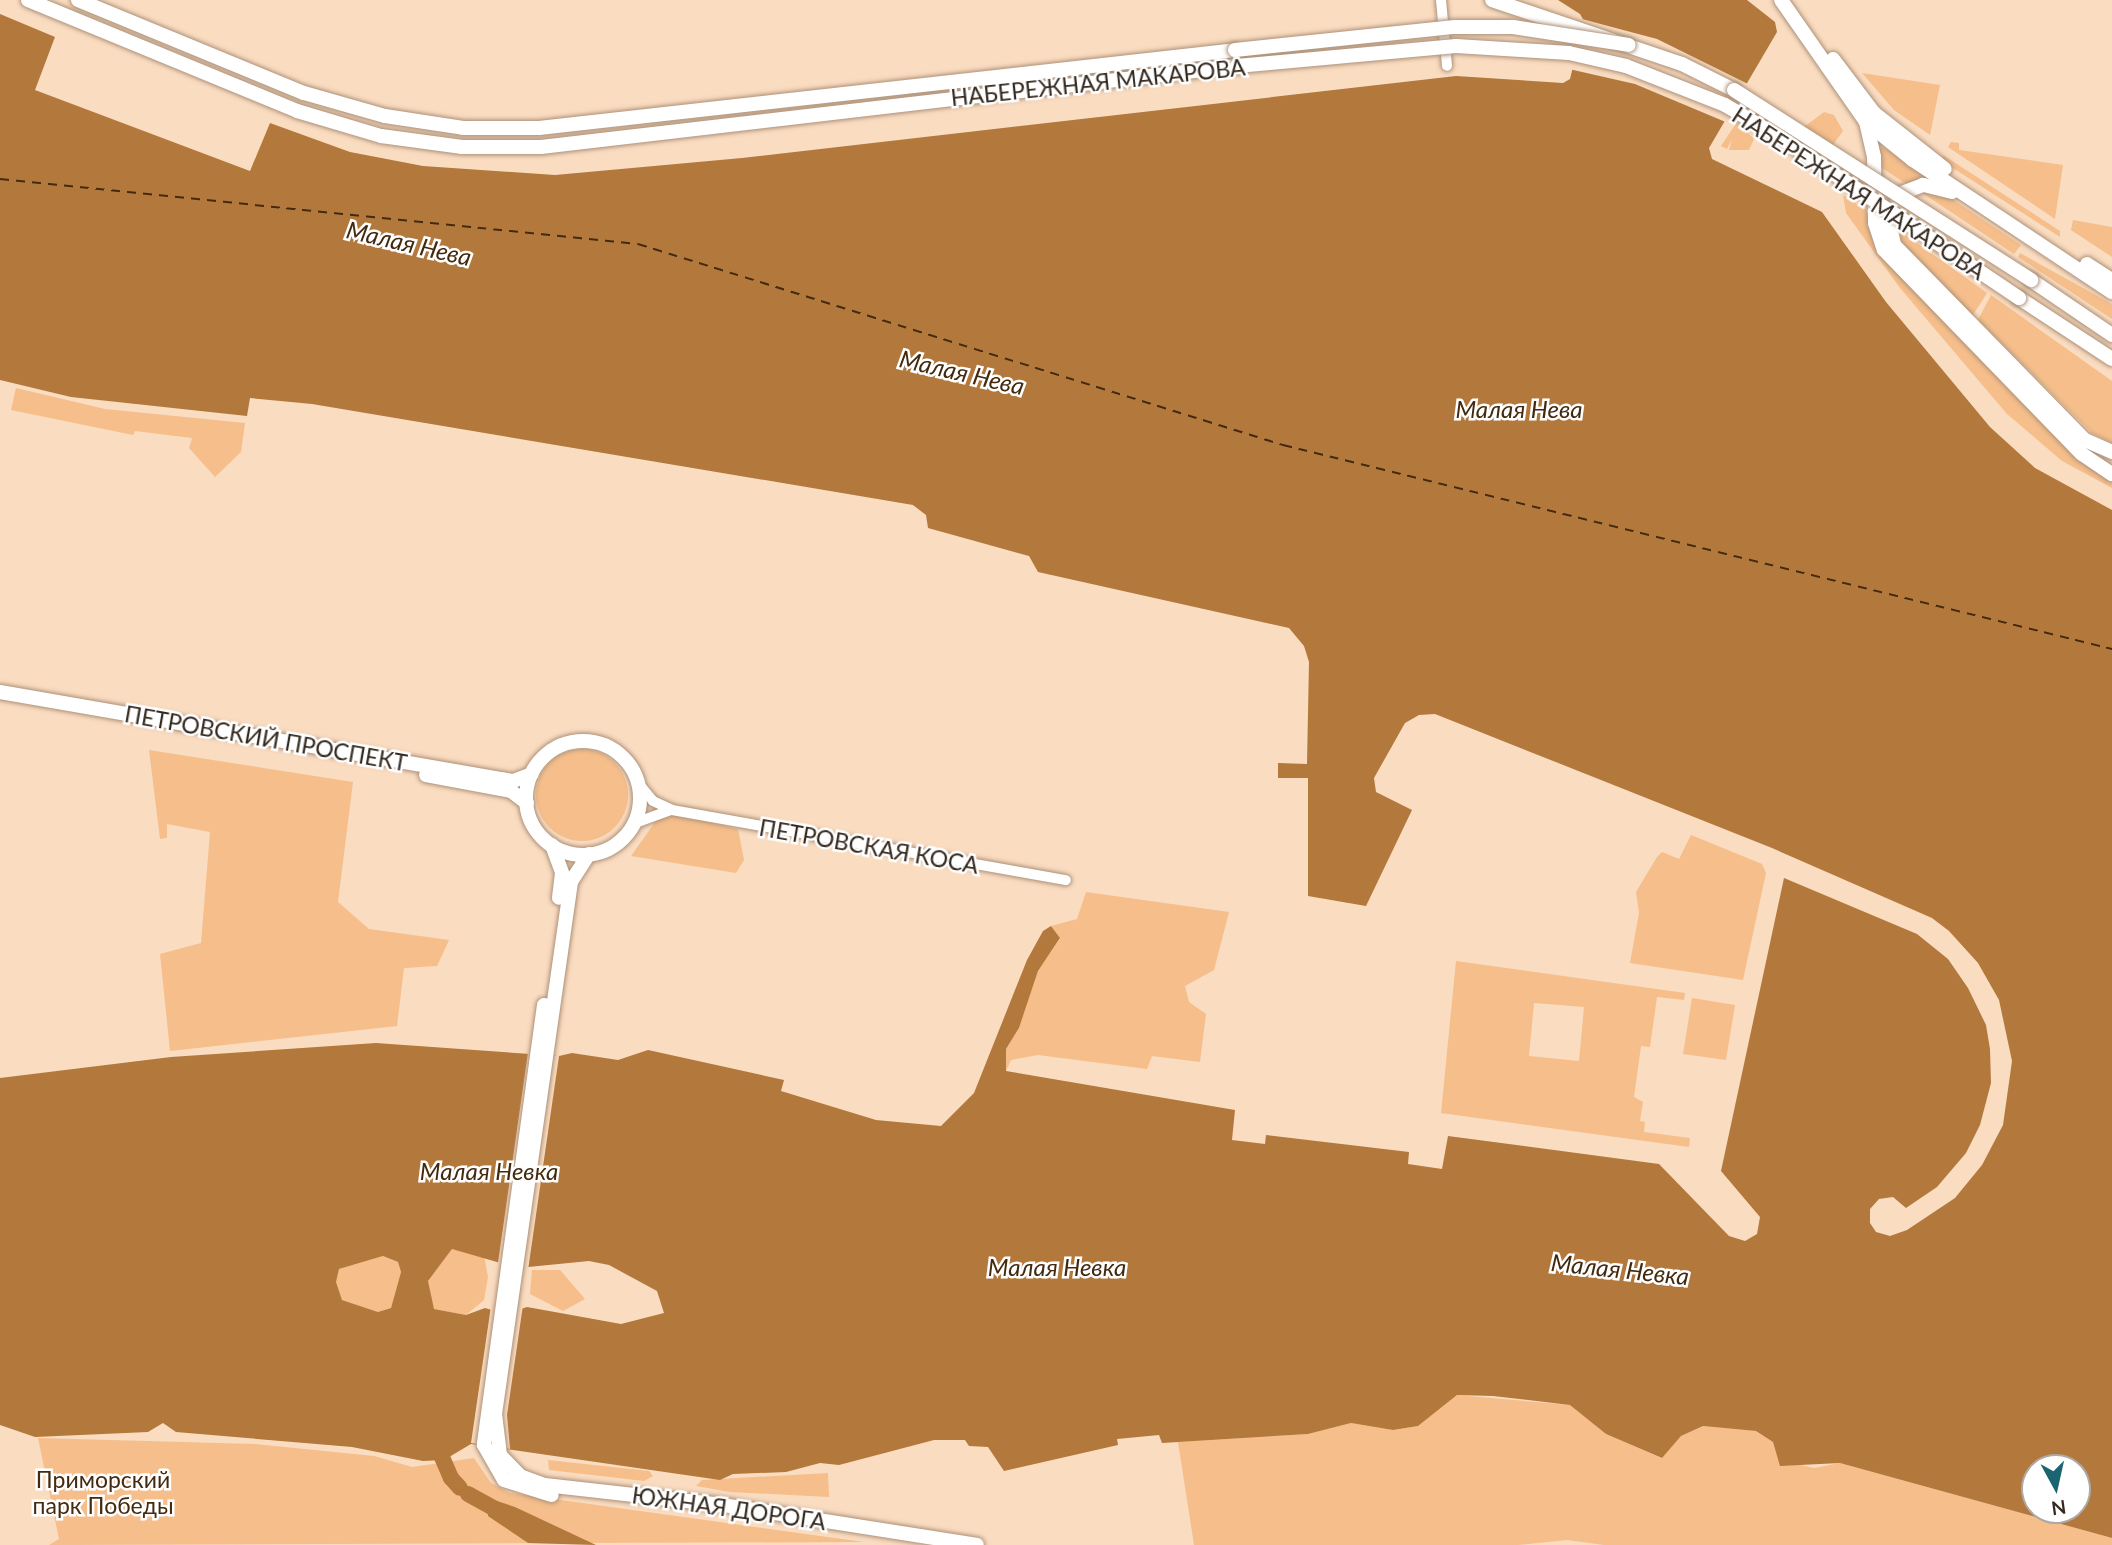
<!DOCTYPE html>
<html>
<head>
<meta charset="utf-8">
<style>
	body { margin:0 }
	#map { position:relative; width:2112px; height:1545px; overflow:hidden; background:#fadcc1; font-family:Lato,sans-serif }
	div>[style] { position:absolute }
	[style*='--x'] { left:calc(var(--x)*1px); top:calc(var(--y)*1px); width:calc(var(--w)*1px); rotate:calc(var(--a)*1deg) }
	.green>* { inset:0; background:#f5be8b }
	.round { border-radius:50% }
	.water>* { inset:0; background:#b3783b }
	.pier>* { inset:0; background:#fadcc1 }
	.river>* { height:16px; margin:-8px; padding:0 8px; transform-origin:8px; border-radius:8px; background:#b3783b }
	.ferry>* { height:2px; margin-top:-1px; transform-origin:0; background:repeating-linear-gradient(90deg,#432a0f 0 9px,transparent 0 16px) }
	.roads { filter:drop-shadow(0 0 2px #ad9178) drop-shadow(0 0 2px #ad9178) }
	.street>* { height:10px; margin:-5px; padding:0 5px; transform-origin:5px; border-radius:5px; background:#fff }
	.secondary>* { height:14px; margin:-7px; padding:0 7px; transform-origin:7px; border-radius:7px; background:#fff }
	.secondary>.ring { margin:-7px; padding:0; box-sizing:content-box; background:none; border:14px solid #fff; border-radius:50% }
	.bridges { filter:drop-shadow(0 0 2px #ad9178) drop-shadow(0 0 2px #ad9178) }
	.secondary-bridge>* { height:14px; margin:-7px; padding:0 7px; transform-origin:7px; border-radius:7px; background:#fff }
	span { translate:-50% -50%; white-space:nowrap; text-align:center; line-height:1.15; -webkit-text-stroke:5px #fff; paint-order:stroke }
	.street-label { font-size:23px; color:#34291f }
	.park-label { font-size:23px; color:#442b10 }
	.water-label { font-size:24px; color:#432a0f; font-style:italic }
	.north { position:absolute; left:2021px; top:1454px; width:70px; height:70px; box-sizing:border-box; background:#fff; border:2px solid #aea9a5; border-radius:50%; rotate:172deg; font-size:19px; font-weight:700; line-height:28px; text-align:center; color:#34291f }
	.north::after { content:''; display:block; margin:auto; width:24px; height:32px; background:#1b6472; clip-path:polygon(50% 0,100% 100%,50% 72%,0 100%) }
</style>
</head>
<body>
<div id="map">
	<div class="green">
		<div style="clip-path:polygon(1862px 73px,1940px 85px,1930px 135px,1894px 110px)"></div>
		<div style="clip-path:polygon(1824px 112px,1834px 115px,1843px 131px,1827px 153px,1800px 130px)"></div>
		<div style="clip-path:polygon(1737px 122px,1754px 139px,1749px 150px,1729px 150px,1732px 139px,1727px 149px,1721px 146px)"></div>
		<div style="clip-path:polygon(1951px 142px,1959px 143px,1959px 150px,2063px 165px,2055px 219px,1948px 147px)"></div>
		<div style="clip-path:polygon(1883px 147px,1930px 178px,1931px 180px,1908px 185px,1879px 166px,1878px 149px)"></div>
		<div style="clip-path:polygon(1943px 155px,2060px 231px,2060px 237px,1942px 161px)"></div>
		<div style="clip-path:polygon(1918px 190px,1952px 199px,2021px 245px,2014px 254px)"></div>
		<div style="clip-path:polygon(1843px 195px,1870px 213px,1888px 263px,2079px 458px,2112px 479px,2112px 488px,2062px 461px,2007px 414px,1900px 288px,1846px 213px)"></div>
		<div style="clip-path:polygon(2073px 220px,2112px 227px,2112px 257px,2071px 230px)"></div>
		<div style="clip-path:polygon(1893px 226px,1987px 293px,1971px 318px,1904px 251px)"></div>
		<div style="clip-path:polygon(2020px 253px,2112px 304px,2112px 319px,2018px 257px)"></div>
		<div style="clip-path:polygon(1991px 295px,2112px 381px,2112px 443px,2092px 433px,1978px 320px)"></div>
		<div style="clip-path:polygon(16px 388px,105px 409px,245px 423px,241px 452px,215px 477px,189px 448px,192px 438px,135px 431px,133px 435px,11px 410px)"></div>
		<div class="round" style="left:536px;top:749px;width:92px;height:92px"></div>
		<div style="clip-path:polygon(149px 750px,353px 782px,338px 902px,369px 929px,449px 940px,437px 966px,404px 968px,397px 1026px,170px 1051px,160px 954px,201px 943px,210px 832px,167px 824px,167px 838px,160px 839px)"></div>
		<div style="clip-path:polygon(668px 813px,738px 829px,744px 860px,736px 873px,631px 856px,658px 818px)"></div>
		<div style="clip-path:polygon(1691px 835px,1762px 864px,1766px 873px,1743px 980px,1630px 963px,1639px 913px,1636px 892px,1657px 857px,1662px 852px,1679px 859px)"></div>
		<div style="clip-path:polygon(1086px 892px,1229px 912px,1214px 970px,1185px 986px,1189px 1002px,1206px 1014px,1200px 1062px,1152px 1056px,1147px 1069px,1038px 1055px,1011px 1060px,1006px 1071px,1006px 1049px,1019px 1028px,1038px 971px,1060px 939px,1051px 926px,1077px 919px)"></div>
		<div style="clip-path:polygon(evenodd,1456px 961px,1685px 993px,1684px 1000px,1657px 997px,1650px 1047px,1641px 1046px,1634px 1097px,1643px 1102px,1640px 1121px,1645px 1122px,1644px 1132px,1690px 1138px,1689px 1147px,1441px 1113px,1456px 961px,1534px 1003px,1584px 1007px,1579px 1061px,1529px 1056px,1534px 1003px)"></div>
		<div style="clip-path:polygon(1692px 998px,1735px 1005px,1726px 1060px,1683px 1054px)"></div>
		<div style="clip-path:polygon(452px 1249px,484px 1255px,488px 1277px,484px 1300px,466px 1315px,434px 1309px,430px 1301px,428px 1281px)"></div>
		<div style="clip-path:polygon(383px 1256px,398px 1262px,401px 1272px,391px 1308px,378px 1312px,342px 1300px,335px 1282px,339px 1269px)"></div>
		<div style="clip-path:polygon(532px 1270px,560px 1270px,585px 1299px,563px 1311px,530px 1294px)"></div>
		<div style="clip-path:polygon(1457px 1395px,1571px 1405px,1606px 1434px,1661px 1458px,1681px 1436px,1703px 1426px,1756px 1431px,1773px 1442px,1779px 1460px,1814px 1468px,1840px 1463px,2112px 1538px,2112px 1545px,1604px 1545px,1567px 1540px,1518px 1545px,1194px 1545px,1178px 1442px,1308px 1434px,1351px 1423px,1393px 1430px,1418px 1426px)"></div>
		<div style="clip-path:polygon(38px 1438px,255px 1444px,374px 1456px,412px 1467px,474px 1458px,491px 1483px,510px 1493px,864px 1542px,49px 1545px,59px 1539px)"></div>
		<div style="clip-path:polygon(548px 1460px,649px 1471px,653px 1476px,644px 1481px,549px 1470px)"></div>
		<div style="clip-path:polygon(828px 1473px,829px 1497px,730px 1492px,696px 1486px,702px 1480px)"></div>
	</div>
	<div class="water">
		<div style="clip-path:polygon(evenodd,1558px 0,1747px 0,1775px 22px,1777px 32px,1709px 148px,1712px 159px,1822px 212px,1886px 302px,1990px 427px,2035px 468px,2112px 510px,2112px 1538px,1840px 1463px,1780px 1466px,1773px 1442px,1756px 1431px,1703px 1426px,1681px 1436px,1662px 1458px,1606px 1434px,1570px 1405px,1493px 1396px,1457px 1395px,1418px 1426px,1393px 1430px,1351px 1423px,1308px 1434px,1162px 1443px,1159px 1435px,1117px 1439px,1118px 1445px,1004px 1471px,988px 1447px,969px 1446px,965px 1440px,934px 1440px,839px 1465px,820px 1463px,786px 1472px,733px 1474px,720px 1480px,471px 1444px,444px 1460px,423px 1461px,352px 1447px,176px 1432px,163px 1423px,148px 1432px,35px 1437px,0 1425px,0 1078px,171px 1057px,376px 1043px,559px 1056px,572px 1053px,618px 1060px,648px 1050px,784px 1080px,781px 1091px,876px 1120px,941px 1126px,974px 1093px,1027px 960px,1043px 931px,1051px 926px,1060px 938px,1038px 971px,1019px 1028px,1006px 1049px,1006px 1071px,1235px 1110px,1232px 1140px,1265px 1144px,1266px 1135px,1409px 1152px,1408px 1164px,1442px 1169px,1448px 1136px,1659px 1164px,1729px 1236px,1745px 1241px,1757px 1234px,1760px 1217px,1721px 1171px,1784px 878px,1917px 934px,1948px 959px,1968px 988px,1986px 1025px,1990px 1049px,1991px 1083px,1980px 1125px,1966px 1153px,1937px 1187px,1906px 1208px,1893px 1197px,1879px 1199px,1870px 1209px,1870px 1223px,1876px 1232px,1890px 1236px,1907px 1230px,1955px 1198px,1982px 1165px,2003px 1125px,2012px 1061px,1999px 1000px,1978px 963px,1949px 931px,1932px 918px,1772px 848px,1435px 714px,1419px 715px,1405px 723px,1374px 778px,1376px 792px,1412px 810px,1366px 906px,1308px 896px,1308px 778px,1278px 778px,1278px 763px,1307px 764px,1309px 662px,1304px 646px,1289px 628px,1038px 572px,1029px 556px,928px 528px,926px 515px,913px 505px,312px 404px,250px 398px,247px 416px,71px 397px,0 380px,0 14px,55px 37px,35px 90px,250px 171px,270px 123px,350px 152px,423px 166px,555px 175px,742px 158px,1456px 76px,1563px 83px,1570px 79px,1584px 21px,1580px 14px,1558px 0,452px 1249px,518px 1268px,589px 1261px,609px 1265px,657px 1291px,664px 1313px,621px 1324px,527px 1307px,505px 1314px,485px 1308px,466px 1315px,434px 1309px,428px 1281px,452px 1249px,1558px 0,383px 1256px,398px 1262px,401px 1272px,391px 1308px,378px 1312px,342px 1300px,336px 1282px,339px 1269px,383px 1256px,1558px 0,2035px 1468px,2077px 1468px,2077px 1510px,2035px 1510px,2035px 1468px)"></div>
		<div style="clip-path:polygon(497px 1501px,515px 1507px,596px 1545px,528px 1543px,488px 1516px,487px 1505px)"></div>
	</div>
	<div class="pier">
		<div style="clip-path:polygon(1578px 18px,1657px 39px,1750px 85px,1728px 123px,1635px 84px,1569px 69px)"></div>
		<div style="clip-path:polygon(528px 1053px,559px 1056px,528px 1270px,518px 1271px,498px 1263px)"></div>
		<div style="clip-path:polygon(523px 1305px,507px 1415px,510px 1449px,471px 1443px,491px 1306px,505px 1311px)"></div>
	</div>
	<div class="river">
		<div style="--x:435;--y:1441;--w:40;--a:66.6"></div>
		<div style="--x:451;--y:1478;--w:13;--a:48"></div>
		<div style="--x:468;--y:1494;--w:43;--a:28.9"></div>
	</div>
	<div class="ferry">
		<div style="--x:0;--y:179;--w:641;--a:5.82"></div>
		<div style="--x:638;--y:244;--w:676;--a:17.31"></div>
		<div style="--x:1283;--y:445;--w:854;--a:13.82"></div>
	</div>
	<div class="roads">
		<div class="street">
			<div style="--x:1441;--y:0;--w:66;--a:84.8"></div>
			<div style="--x:638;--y:783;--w:23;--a:50"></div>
			<div style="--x:653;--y:801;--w:21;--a:25"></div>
			<div style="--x:672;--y:810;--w:400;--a:10.1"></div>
			<div style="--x:635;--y:823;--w:38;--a:-20"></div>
		</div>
		<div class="secondary">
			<div style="--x:28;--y:0;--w:291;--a:22.4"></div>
			<div style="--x:297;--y:111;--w:88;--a:16.6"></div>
			<div style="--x:381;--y:136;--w:82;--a:7.7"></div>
			<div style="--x:462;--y:147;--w:79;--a:0"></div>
			<div style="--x:541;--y:147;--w:701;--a:-6.64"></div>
			<div style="--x:78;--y:0;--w:244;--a:22.4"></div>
			<div style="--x:304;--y:93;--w:84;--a:15.9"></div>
			<div style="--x:385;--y:116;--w:79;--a:8.7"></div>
			<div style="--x:463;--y:128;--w:76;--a:0"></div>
			<div style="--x:539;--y:128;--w:700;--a:-6.39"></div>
			<div style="--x:1492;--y:0;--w:200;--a:18.6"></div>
			<div style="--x:1682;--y:64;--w:58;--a:26.6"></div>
			<div style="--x:1781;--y:0;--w:149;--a:55.1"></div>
			<div style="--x:1866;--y:122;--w:60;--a:39"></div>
			<div style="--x:1913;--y:160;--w:239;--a:33.6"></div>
			<div style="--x:1833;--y:59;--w:68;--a:52.8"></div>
			<div style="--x:1874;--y:113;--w:90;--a:38.3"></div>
			<div style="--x:1866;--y:122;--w:36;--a:77"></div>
			<div style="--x:1874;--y:157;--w:66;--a:89.1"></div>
			<div style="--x:1875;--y:223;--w:28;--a:72"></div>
			<div style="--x:1884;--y:250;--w:284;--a:45.9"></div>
			<div style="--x:2082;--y:454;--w:36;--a:34"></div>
			<div style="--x:1952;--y:192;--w:30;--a:-166"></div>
			<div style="--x:1923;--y:185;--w:22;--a:159"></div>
			<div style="--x:1902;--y:193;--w:29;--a:119"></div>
			<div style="--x:1888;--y:218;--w:28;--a:77"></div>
			<div style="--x:1894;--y:245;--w:273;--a:45.6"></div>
			<div style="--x:2085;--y:440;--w:30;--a:24"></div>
			<div style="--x:2087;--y:264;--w:30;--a:33"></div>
			<div style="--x:2031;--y:280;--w:98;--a:34.2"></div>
			<div style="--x:2019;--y:298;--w:111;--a:33.3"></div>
			<div style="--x:0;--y:692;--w:521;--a:9.84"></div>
			<div style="--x:513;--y:781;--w:20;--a:-20"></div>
			<div class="ring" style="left:526px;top:741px;width:100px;height:100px"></div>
			<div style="--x:426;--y:775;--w:86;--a:10.7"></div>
			<div style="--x:511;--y:791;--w:20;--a:37"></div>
			<div style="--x:552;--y:845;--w:30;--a:70"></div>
			<div style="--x:562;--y:873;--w:25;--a:97"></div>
			<div style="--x:589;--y:854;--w:33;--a:123"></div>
			<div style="--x:571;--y:882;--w:537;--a:98.13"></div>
			<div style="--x:495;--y:1414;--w:41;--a:83"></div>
			<div style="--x:500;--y:1455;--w:29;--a:46"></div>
			<div style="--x:520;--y:1476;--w:27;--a:20"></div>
			<div style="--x:545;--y:1485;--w:179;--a:6.4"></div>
			<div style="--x:723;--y:1505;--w:257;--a:8.9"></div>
			<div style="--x:544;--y:1005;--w:444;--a:97.8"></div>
			<div style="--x:484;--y:1445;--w:40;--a:60.3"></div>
			<div style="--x:504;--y:1480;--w:50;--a:17.4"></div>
		</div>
	</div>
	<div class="bridges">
		<div class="secondary-bridge">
			<div style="--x:1235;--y:50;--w:221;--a:-6"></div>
			<div style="--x:1455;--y:27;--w:58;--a:0"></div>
			<div style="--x:1513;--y:27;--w:117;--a:8.8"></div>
			<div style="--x:1237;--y:66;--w:220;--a:-5.2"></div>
			<div style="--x:1456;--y:46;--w:113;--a:3.5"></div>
			<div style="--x:1569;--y:53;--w:58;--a:12.8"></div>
			<div style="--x:1626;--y:66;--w:106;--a:21.5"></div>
			<div style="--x:1725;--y:105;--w:65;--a:30.5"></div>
			<div style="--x:1781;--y:138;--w:287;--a:33.9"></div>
			<div style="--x:1734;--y:90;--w:353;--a:32.6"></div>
		</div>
	</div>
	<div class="street-label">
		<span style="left:1098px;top:82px;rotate:-6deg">НАБЕРЕЖНАЯ МАКАРОВА</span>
		<span style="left:1859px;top:193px;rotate:33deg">НАБЕРЕЖНАЯ МАКАРОВА</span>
		<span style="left:266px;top:738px;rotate:10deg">ПЕТРОВСКИЙ ПРОСПЕКТ</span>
		<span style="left:869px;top:846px;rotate:10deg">ПЕТРОВСКАЯ КОСА</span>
		<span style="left:729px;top:1508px;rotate:8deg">ЮЖНАЯ ДОРОГА</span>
	</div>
	<div class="park-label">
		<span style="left:103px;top:1492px">Приморский<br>парк Победы</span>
	</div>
	<div class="water-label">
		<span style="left:409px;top:243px;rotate:13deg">Малая Нева</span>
		<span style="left:962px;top:372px;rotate:13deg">Малая Нева</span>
		<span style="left:1519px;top:409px">Малая Нева</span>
		<span style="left:489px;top:1171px">Малая Невка</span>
		<span style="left:1057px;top:1267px">Малая Невка</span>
		<span style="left:1620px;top:1269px;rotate:6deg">Малая Невка</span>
	</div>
	<div class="north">N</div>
</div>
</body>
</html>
